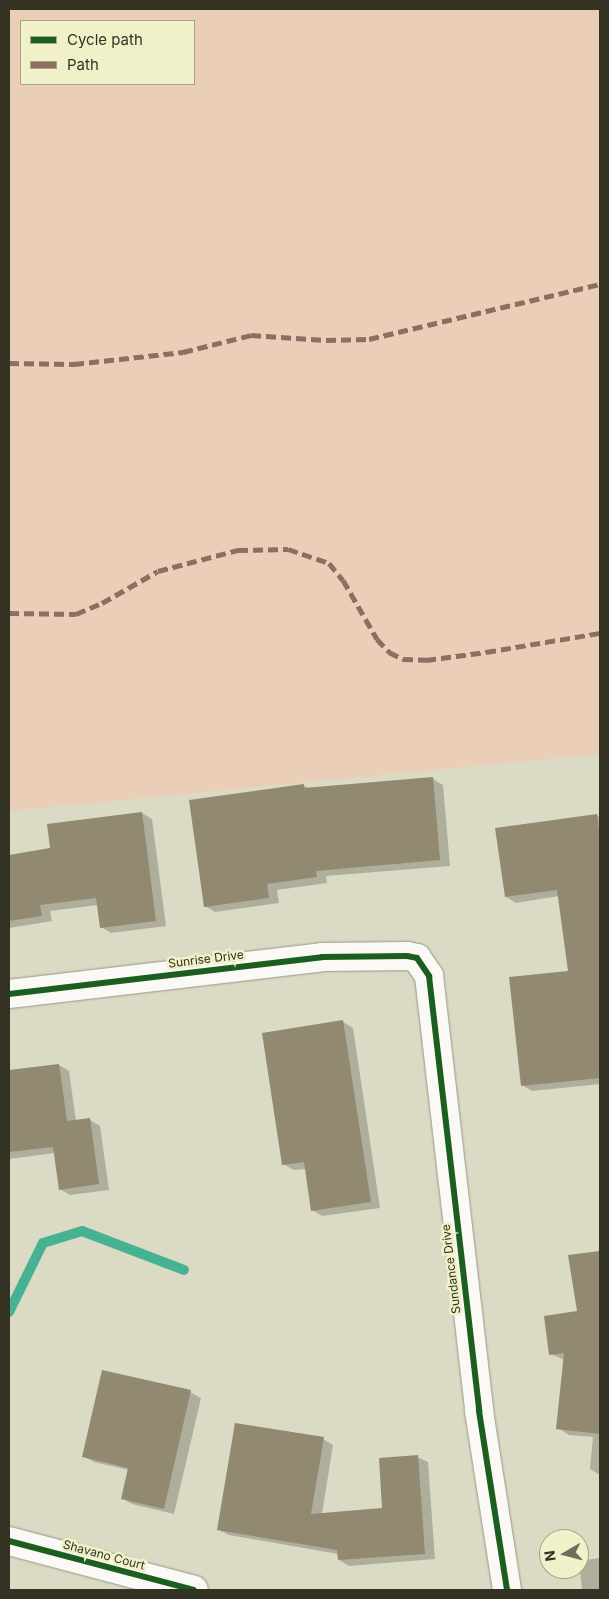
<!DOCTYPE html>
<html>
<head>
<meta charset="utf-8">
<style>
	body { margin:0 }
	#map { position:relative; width:609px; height:1599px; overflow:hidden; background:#dbdac5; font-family:Inter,sans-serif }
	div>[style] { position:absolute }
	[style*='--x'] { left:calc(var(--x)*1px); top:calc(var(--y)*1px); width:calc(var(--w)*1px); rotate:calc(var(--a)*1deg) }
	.green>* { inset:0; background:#eaceb8 }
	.shadow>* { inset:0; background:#0003 }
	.stream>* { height:10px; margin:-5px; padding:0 5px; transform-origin:5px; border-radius:5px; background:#47b291 }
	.building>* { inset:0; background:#918970 }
	.roads { filter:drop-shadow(0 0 1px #9a9989) drop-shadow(0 0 1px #9a9989) }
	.minor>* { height:28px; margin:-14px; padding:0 14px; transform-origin:14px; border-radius:14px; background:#faf9f6 }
	.quiet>* { height:5px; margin-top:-2.5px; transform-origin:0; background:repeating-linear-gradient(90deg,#8d6e63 0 10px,transparent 0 15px) }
	.cycleway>* { height:6px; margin:-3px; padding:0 3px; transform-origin:3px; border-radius:3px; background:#1b5e20 }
	span { translate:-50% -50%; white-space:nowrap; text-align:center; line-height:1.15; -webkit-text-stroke:5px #f0f0c9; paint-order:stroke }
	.street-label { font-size:12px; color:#333223 }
	.frame { position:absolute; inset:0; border:10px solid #333223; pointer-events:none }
	.legend { position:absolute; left:20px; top:20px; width:175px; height:65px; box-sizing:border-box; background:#f0f0c9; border:1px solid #a4a487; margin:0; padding:6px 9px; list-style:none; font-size:15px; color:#333223 }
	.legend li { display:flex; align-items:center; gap:10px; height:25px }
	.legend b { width:25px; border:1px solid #a4a487 }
	.north { position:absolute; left:539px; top:1529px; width:50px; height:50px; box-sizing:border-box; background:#f0f0c9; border:1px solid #a4a487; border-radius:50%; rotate:262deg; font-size:14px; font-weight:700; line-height:20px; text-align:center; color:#333223 }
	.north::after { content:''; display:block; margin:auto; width:18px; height:22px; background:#6e6d5c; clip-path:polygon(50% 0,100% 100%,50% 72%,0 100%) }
</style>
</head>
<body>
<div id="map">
	<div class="green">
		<div style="clip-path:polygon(evenodd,9px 9px,600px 9px,600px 754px,9px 811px,9px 9px,21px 21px,194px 21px,194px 84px,21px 84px,21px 21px)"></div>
	</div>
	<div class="shadow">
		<div style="clip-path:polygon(433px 779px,443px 785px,450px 866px,326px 876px,327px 883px,277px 890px,279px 903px,215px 912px,205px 906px,303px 785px,310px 789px)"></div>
		<div style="clip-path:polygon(142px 813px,152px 819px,166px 926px,111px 933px,101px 927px,98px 905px,50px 911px,52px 921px,9px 928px,9px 856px,52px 849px)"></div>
		<div style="clip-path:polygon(597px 815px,600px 817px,600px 1084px,532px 1091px,522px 1085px,570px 972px,559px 896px,516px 903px,506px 897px)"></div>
		<div style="clip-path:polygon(343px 1022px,353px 1028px,380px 1208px,322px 1216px,312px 1210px,306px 1169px,294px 1170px,283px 1164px)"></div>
		<div style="clip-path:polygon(59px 1065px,69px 1071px,76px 1121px,90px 1120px,100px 1126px,109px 1190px,70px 1195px,60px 1189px,55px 1153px,9px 1159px,9px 1071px)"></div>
		<div style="clip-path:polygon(600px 1252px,600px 1475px,590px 1469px,593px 1437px,569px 1435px,558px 1428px,565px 1360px,550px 1354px,578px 1312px,570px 1256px)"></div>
		<div style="clip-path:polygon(190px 1392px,201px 1398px,174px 1514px,132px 1504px,122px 1498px,129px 1470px,94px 1462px,83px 1456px)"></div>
		<div style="clip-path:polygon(323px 1439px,333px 1445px,322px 1514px,384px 1510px,417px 1457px,428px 1462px,435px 1559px,349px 1566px,339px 1560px,338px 1554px,229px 1535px,219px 1530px)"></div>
		<div style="clip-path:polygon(600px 1558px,600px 1590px,582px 1590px,579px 1561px)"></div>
	</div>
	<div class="stream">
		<div style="--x:9;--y:1312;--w:77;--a:-63.8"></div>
		<div style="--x:43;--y:1243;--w:41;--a:-17.1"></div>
		<div style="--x:82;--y:1231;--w:109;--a:20.9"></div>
	</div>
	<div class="building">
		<div style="clip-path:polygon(433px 777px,440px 860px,316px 871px,317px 877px,267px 884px,269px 898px,204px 907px,189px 800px,304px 784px,304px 788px)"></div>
		<div style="clip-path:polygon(142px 812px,156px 921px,100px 928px,96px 898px,40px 905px,42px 916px,9px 921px,9px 855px,50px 848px,47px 824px)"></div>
		<div style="clip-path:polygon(597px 814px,600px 837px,600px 1078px,521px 1086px,509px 977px,568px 971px,557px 890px,505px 897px,495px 828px)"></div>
		<div style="clip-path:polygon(343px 1020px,371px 1202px,311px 1211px,304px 1162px,282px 1165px,262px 1033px)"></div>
		<div style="clip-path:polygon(59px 1064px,67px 1121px,90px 1118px,99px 1184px,59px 1190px,53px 1147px,9px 1152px,9px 1070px)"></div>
		<div style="clip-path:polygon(600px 1251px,600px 1434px,556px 1429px,564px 1353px,549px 1355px,544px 1316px,577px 1311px,568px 1255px)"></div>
		<div style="clip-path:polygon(102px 1370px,191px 1390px,164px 1509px,121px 1499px,128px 1468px,82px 1457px)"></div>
		<div style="clip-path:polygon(235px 1423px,324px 1437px,311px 1514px,382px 1508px,379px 1458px,418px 1455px,425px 1554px,338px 1560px,337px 1550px,217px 1530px)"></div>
	</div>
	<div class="roads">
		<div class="minor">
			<div style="--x:9;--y:994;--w:315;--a:-6.7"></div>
			<div style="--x:322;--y:957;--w:85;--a:-0.7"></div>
			<div style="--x:407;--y:956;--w:10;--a:11"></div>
			<div style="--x:417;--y:958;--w:22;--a:56"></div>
			<div style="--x:429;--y:976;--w:438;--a:83.4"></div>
			<div style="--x:479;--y:1411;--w:181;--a:81.1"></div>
			<div style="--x:9;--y:1541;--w:191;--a:14.8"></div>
		</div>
	</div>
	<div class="quiet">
		<div style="--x:9;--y:363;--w:65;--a:0.9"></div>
		<div style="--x:74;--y:364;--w:110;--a:-6.3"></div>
		<div style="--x:183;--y:352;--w:70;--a:-14"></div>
		<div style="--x:251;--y:335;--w:75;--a:3.8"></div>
		<div style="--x:326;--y:340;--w:43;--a:-1.3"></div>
		<div style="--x:369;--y:339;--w:237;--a:-13.4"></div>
		<div style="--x:9;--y:613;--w:67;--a:0.9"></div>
		<div style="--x:76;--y:614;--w:28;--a:-23"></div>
		<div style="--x:102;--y:603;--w:64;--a:-29.7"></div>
		<div style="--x:158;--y:571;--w:83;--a:-14.7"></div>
		<div style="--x:238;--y:550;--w:50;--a:-1.1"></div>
		<div style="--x:288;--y:549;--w:43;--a:18.9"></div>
		<div style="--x:329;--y:563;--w:22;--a:51"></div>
		<div style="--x:343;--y:580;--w:68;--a:60"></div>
		<div style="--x:377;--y:639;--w:18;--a:47"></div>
		<div style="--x:389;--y:652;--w:16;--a:27"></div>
		<div style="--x:403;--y:659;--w:23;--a:2"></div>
		<div style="--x:426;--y:660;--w:61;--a:-7.6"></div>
		<div style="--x:486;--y:652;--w:116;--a:-9.5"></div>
	</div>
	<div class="cycleway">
		<div style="--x:9;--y:994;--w:315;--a:-6.7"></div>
		<div style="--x:322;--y:957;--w:85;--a:-0.7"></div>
		<div style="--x:407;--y:956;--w:10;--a:11"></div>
		<div style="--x:417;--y:958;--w:22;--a:56"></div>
		<div style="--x:429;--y:976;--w:438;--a:83.4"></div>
		<div style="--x:479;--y:1411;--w:181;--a:81.1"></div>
		<div style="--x:9;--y:1541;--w:191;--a:14.8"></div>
	</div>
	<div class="street-label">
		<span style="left:206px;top:959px;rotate:-7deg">Sunrise Drive</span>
		<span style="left:451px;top:1269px;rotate:-97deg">Sundance Drive</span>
		<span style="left:104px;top:1555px;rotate:15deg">Shavano Court</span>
	</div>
	<div class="frame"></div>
	<ul class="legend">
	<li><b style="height:6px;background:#1b5e20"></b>Cycle path</li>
	<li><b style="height:6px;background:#8d6e63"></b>Path</li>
	</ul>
	<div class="north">N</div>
</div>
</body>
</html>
